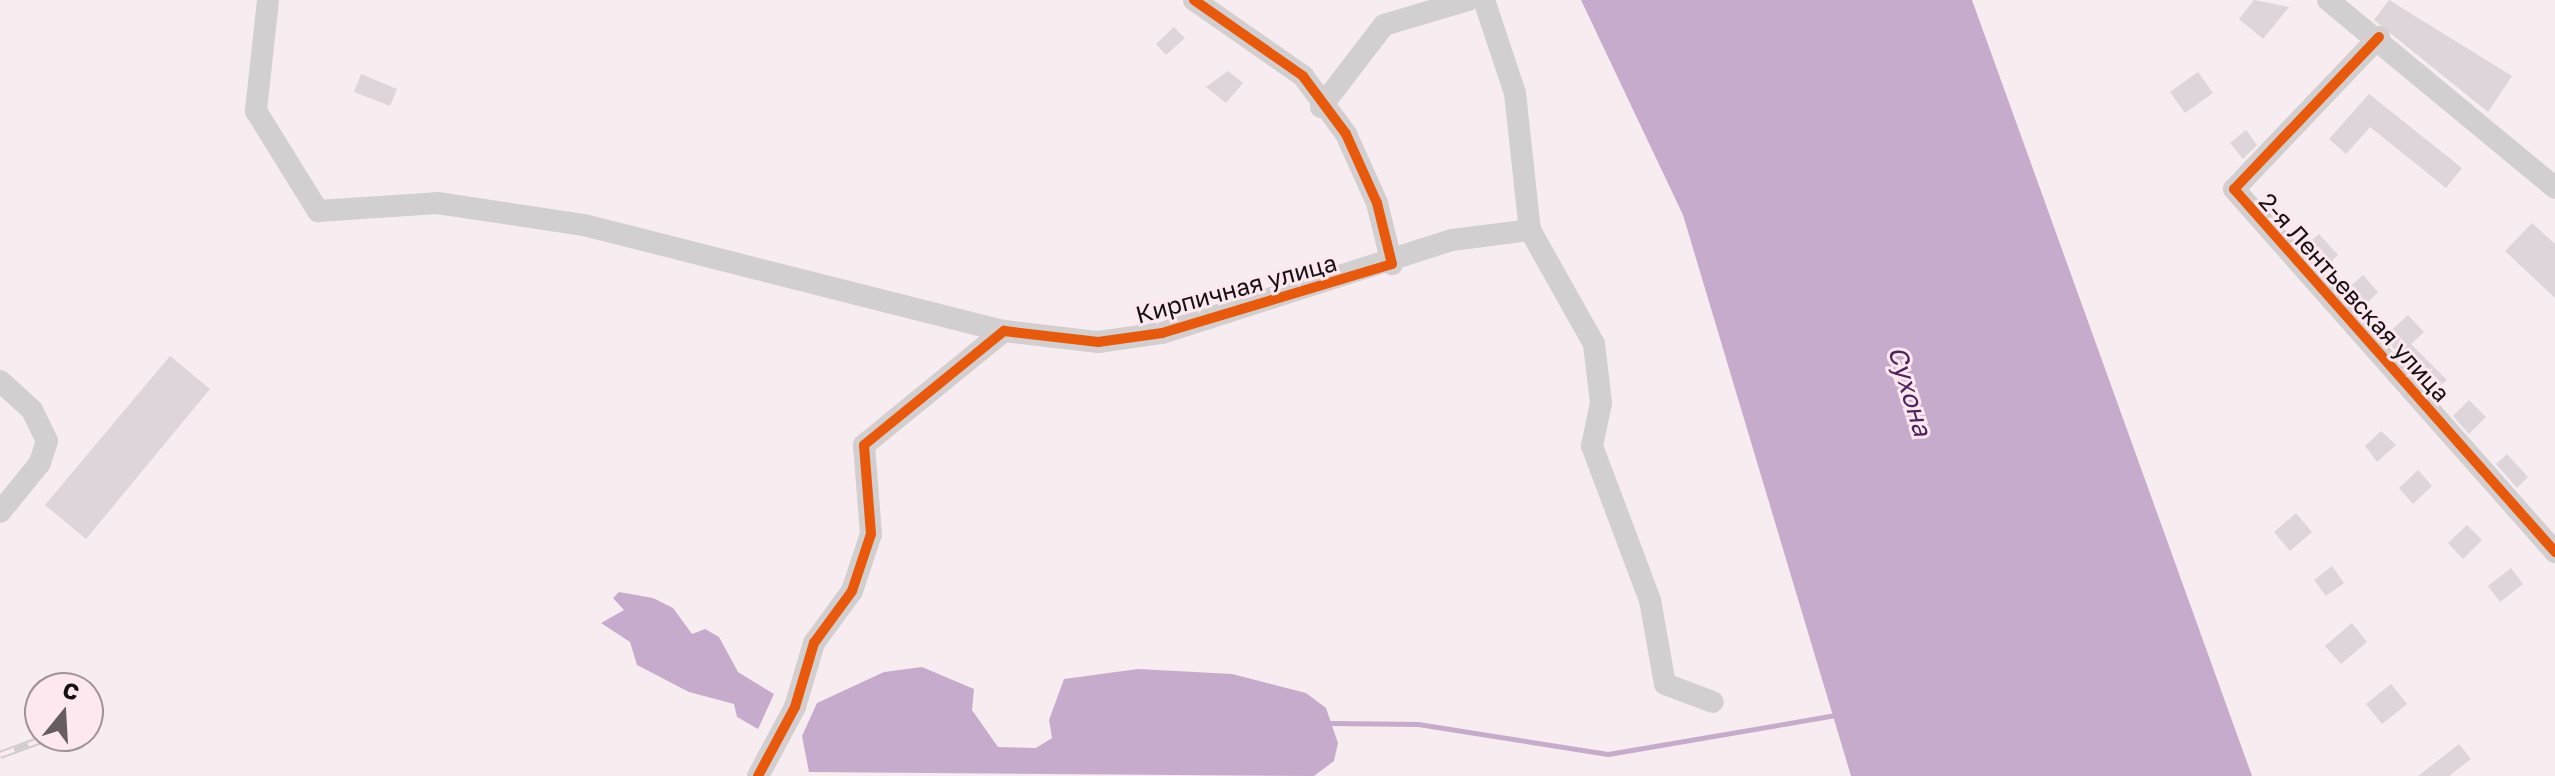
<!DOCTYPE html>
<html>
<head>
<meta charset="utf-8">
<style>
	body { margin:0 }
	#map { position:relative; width:2555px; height:776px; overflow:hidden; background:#f7ecf0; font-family:"Golos Text",sans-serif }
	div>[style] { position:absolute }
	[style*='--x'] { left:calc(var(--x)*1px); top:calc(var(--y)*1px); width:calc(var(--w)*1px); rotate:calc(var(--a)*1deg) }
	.water>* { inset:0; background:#c7abcd }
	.stream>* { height:5px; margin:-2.5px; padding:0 2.5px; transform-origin:2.5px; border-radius:2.5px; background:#c7abcd }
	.building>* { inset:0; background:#ddd5d9 }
	.minor>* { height:22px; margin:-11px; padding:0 11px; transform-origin:11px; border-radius:11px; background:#d2cfd0 }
	.rail>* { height:8px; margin-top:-4px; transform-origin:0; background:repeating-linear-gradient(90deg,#fce8ee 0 15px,#cfcdcd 0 30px); box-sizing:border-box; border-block:2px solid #cfcdcd }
	.cycleway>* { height:10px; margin:-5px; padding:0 5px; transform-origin:5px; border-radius:5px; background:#e8590c }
	span { translate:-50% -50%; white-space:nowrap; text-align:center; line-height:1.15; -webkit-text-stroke:6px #fce8ee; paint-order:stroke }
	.street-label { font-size:24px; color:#161012 }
	.water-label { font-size:26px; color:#51235e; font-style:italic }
	.north { position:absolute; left:24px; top:672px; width:80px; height:80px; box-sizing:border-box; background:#fce8ee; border:2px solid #a09296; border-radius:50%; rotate:18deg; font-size:22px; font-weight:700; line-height:32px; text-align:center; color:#161012 }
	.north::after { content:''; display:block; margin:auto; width:28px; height:36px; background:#655d60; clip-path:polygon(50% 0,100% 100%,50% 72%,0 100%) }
</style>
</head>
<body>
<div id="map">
	<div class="water">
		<div style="clip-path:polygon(1581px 0,1972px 0,2252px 776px,1851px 776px,1683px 215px)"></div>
		<div style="clip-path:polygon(619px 592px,653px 598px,673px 608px,692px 634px,705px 629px,719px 637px,738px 672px,774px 694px,758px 729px,737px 717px,734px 704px,689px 692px,637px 665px,630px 642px,601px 623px,624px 610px,613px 598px)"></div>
		<div style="clip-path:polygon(922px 667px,974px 689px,972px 710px,998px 747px,1036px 748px,1052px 738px,1049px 720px,1064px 679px,1138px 669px,1232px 674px,1306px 693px,1326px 708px,1338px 743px,1334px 761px,1314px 776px,809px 772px,802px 736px,817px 703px,884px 672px)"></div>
	</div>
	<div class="stream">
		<div style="--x:1331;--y:723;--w:87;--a:0.7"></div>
		<div style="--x:1418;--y:724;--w:192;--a:9"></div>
		<div style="--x:1608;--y:754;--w:231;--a:-9.7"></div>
	</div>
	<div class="building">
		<div style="clip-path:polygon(2254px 0,2289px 7px,2263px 39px,2239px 19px)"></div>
		<div style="clip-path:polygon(2389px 0,2512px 76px,2488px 112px,2374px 20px)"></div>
		<div style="clip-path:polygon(1174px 27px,1185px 38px,1166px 55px,1156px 44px)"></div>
		<div style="clip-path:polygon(1228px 71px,1243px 83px,1226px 103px,1206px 87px)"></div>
		<div style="clip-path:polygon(2198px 72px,2213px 93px,2185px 113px,2170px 92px)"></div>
		<div style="clip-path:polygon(361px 74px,397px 89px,390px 106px,354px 92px)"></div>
		<div style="clip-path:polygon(2369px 94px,2462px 168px,2446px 188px,2370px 127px,2346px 154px,2329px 139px)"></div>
		<div style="clip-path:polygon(2246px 130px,2257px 145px,2243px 159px,2230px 143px)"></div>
		<div style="clip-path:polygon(2532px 223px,2555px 244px,2555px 298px,2505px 251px)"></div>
		<div style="clip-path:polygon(2319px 234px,2338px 255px,2323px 269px,2304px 247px)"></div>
		<div style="clip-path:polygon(2363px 275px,2378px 292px,2360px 310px,2344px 292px)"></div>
		<div style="clip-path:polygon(2408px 315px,2424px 332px,2411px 344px,2447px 380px,2432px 392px,2384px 337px)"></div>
		<div style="clip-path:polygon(170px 356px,210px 389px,86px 539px,45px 505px)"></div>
		<div style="clip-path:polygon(2469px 400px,2486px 417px,2469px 434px,2453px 416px)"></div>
		<div style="clip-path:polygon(2381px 431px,2396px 445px,2377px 462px,2365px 446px)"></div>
		<div style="clip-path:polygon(2507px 454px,2528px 477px,2517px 488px,2496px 464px)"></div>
		<div style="clip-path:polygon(2418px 470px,2432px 486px,2413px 504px,2399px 488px)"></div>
		<div style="clip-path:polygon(2296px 513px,2312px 532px,2290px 551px,2274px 532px)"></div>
		<div style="clip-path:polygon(2467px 525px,2482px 540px,2463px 559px,2448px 543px)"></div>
		<div style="clip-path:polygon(2332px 566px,2344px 583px,2326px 596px,2314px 580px)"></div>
		<div style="clip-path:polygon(2511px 568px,2523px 584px,2500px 602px,2488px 586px)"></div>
		<div style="clip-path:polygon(2352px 623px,2367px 642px,2341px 664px,2325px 646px)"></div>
		<div style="clip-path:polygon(2391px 684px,2407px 704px,2382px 724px,2366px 704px)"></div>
		<div style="clip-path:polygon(2459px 744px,2471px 759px,2449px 776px,2418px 776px)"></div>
	</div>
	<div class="minor">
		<div style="--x:268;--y:0;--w:112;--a:96.2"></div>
		<div style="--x:256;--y:111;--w:118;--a:58.2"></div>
		<div style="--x:318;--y:211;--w:119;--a:-3.8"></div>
		<div style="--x:437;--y:203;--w:149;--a:8.5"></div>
		<div style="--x:584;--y:225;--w:433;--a:14.2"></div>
		<div style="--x:1194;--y:0;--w:133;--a:34.9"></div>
		<div style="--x:1303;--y:76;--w:72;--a:53.4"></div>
		<div style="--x:1346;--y:134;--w:76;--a:65.8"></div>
		<div style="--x:1377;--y:203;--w:63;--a:76.2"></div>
		<div style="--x:1484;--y:0;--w:98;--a:71.6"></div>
		<div style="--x:1515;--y:93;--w:138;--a:83.8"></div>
		<div style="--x:2328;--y:0;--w:295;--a:39.6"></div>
		<div style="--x:2379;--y:37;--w:210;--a:133.6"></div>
		<div style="--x:2234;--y:189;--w:485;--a:48.5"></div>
		<div style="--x:1321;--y:107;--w:103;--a:-52.5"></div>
		<div style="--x:1384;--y:25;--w:88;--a:-16.6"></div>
		<div style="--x:0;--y:381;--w:43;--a:42.2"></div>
		<div style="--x:32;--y:410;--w:34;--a:64"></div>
		<div style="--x:47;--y:441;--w:23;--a:108"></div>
		<div style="--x:40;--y:463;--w:63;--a:129.2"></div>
		<div style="--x:758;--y:776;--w:78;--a:-61.8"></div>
		<div style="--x:795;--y:707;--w:67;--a:-73.5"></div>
		<div style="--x:814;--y:643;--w:64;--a:-53.8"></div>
		<div style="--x:852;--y:591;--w:60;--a:-71.6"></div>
		<div style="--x:871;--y:534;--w:89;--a:-94.5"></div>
		<div style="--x:864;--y:445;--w:181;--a:-39.2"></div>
		<div style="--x:1004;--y:331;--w:95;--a:6.7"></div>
		<div style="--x:1098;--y:342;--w:65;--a:-8"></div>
		<div style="--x:1162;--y:333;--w:305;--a:-17.8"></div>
		<div style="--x:1452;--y:240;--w:79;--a:-7.3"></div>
		<div style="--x:1530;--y:230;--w:131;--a:60.7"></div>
		<div style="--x:1594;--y:344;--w:59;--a:83.2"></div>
		<div style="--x:1601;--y:403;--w:44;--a:101.8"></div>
		<div style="--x:1592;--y:446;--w:165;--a:69.4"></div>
		<div style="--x:1650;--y:600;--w:85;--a:79.9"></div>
		<div style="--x:1665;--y:684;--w:51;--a:20.6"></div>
	</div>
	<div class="rail">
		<div style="--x:0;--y:755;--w:44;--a:-20.1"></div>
	</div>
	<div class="cycleway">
		<div style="--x:2379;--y:37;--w:210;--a:133.6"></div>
		<div style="--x:2234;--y:189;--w:485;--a:48.5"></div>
		<div style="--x:758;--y:776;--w:78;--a:-61.8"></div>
		<div style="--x:795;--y:707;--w:67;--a:-73.5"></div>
		<div style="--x:814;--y:643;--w:64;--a:-53.8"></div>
		<div style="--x:852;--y:591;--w:60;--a:-71.6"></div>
		<div style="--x:871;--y:534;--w:89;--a:-94.5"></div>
		<div style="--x:864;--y:445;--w:181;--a:-39.2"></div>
		<div style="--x:1004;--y:331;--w:95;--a:6.7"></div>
		<div style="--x:1098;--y:342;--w:65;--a:-8"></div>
		<div style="--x:1162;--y:333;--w:240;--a:-16.7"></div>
		<div style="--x:1392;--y:264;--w:63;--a:-103.8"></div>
		<div style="--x:1377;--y:203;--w:76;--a:-114.2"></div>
		<div style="--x:1346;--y:134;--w:72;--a:-126.6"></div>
		<div style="--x:1303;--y:76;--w:133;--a:-145.1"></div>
	</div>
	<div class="street-label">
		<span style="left:1236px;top:288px;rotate:-15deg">Кирпичная улица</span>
		<span style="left:2355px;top:297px;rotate:48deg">2-я Лентьевская улица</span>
	</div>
	<div class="water-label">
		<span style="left:1910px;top:391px;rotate:73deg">Сухона</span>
	</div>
	<div class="north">С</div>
</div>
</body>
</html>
